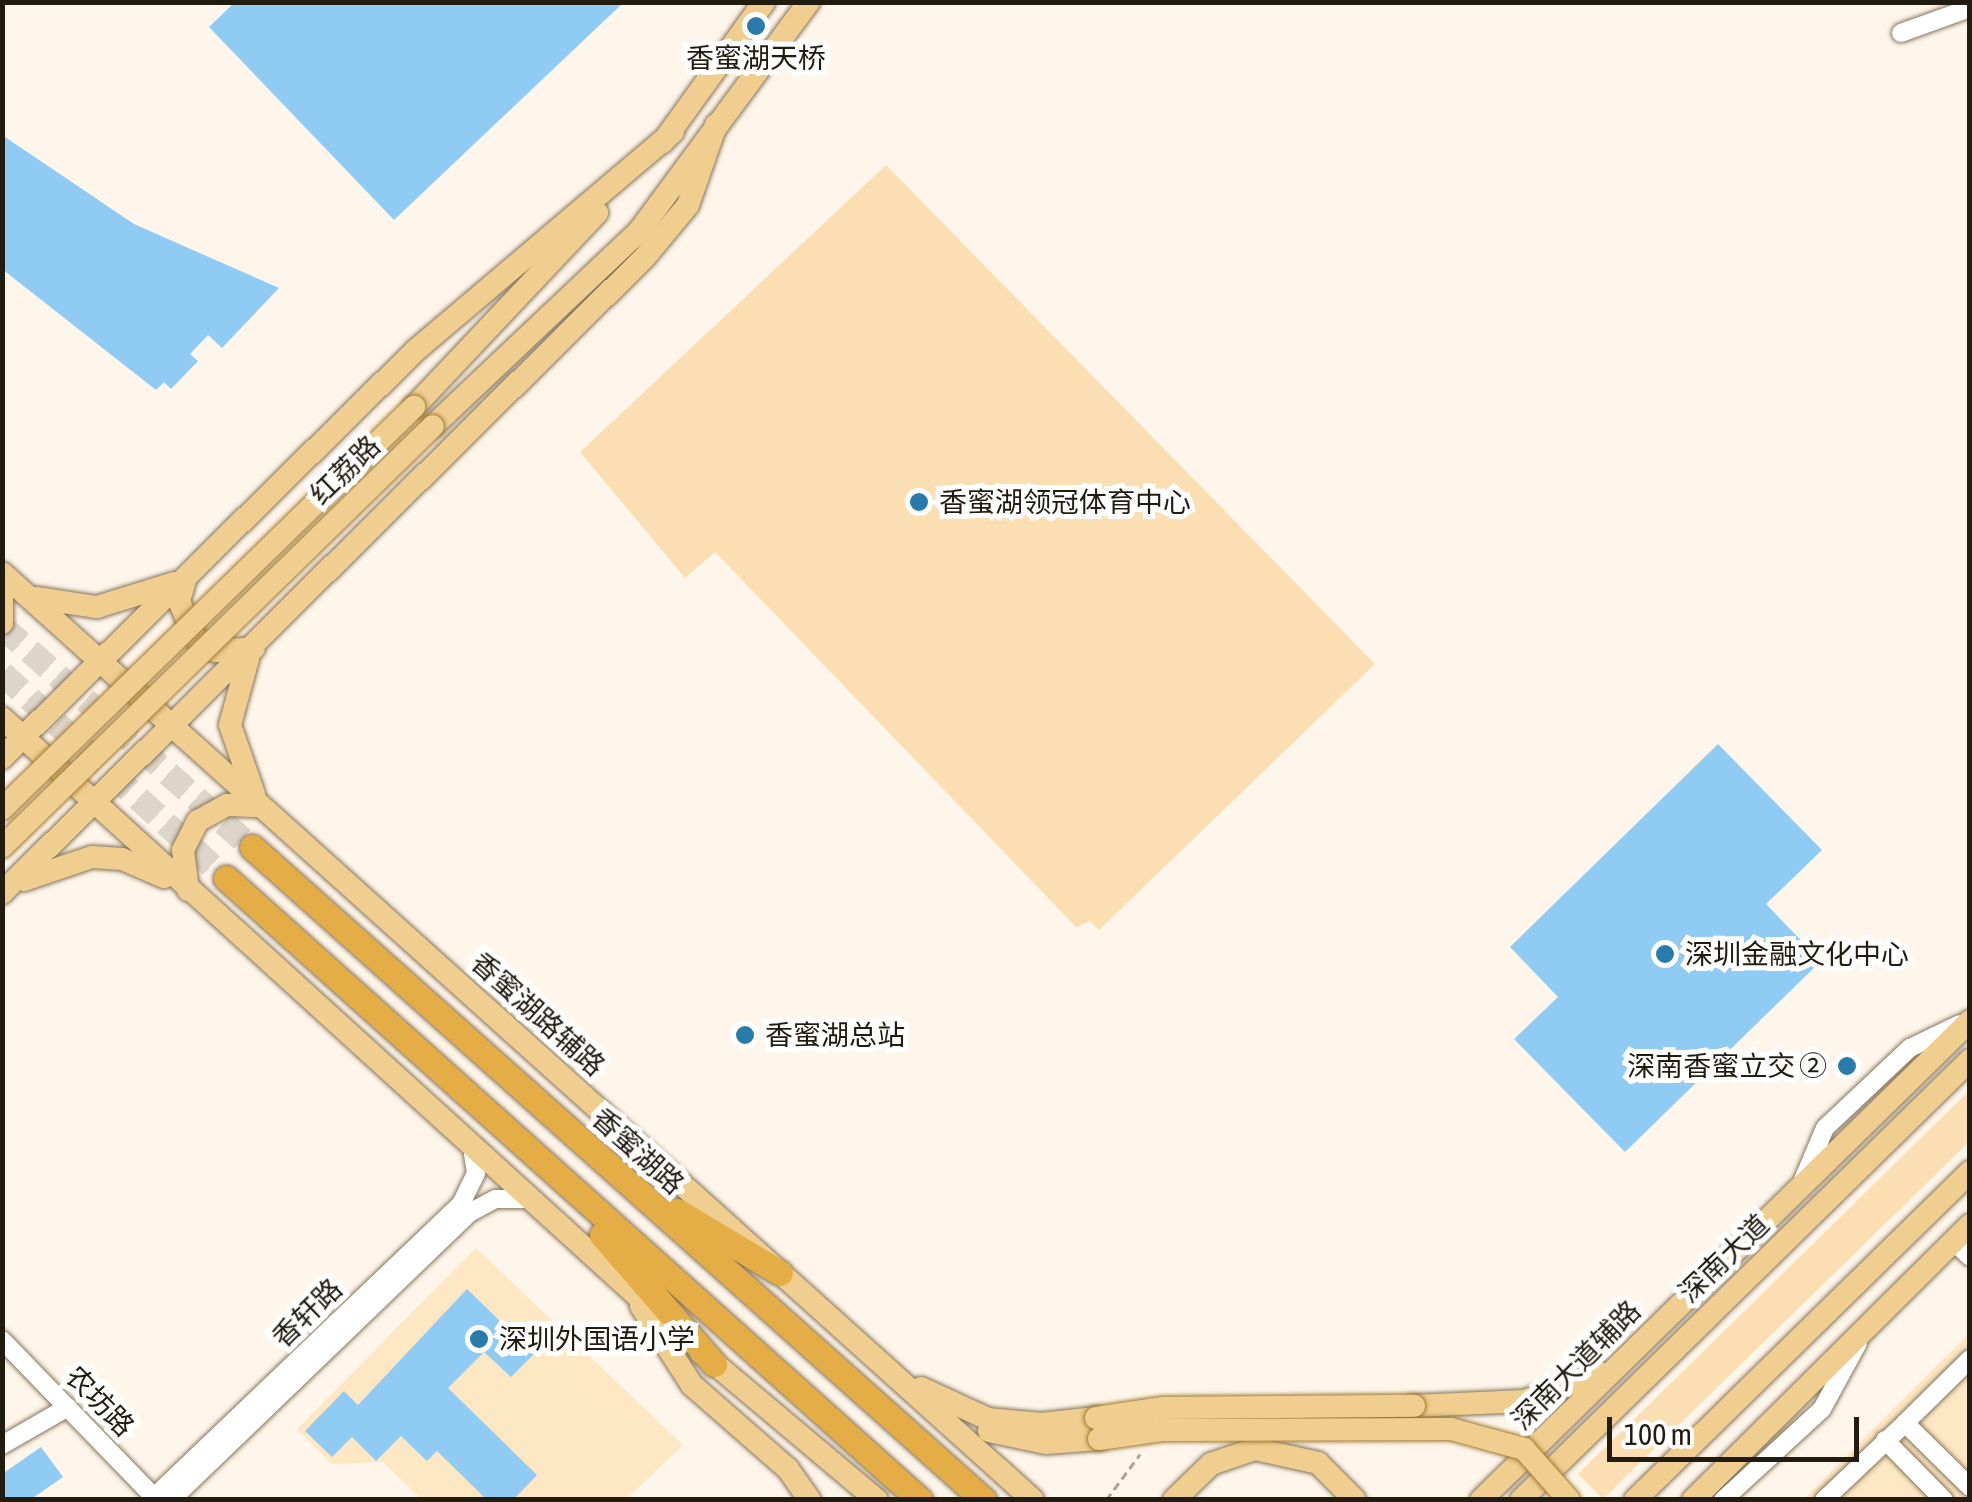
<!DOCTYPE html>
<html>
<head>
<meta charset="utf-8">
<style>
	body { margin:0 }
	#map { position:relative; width:1972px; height:1502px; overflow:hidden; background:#fef6eb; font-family:"Asap Condensed","Noto Sans SC",sans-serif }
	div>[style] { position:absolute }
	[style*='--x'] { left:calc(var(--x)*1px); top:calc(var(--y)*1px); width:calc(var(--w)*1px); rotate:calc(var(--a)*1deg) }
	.built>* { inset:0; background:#fee7c3 }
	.green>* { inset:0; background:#fbdfb3 }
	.building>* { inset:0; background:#90cbf4 }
	.highway-tunnel>* { height:25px; margin-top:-12.5px; transform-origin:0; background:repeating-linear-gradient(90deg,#ddd5ca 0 25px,transparent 0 37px) }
	.path>* { height:2.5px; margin-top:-1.25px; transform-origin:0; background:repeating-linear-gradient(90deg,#aaa297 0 8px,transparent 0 13px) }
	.roads { filter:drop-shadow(0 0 2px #86755b) drop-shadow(0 0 2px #86755b) }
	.minor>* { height:18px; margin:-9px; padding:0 9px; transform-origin:9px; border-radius:9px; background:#fff }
	.major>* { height:22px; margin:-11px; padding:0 11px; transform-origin:11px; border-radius:11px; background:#efce8f }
	.highway>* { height:25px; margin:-12.5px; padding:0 12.5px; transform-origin:12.5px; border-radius:12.5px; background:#e5ad45 }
	.bridges { filter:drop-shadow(0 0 2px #a07a32) drop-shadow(0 0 2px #a07a32) }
	.major-bridge>* { height:22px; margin:-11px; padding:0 11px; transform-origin:11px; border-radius:11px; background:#efce8f }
	.dots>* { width:28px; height:28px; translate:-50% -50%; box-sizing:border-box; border:5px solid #fff; border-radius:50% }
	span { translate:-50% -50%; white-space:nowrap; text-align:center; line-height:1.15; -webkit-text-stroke:10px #fff; paint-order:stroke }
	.poi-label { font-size:28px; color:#211b10 }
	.left { translate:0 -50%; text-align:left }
	.right { translate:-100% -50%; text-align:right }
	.street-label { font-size:28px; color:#211b10 }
	.frame { position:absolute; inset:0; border:5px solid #211b10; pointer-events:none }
	.scale { position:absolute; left:1607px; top:1417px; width:252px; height:45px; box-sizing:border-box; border:5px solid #211b10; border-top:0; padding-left:12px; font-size:30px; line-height:35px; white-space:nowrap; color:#211b10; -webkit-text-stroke:8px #fff; paint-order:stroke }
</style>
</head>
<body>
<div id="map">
	<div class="built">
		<div style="clip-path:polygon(476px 1248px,683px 1445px,626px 1499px,422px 1500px,383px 1462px,332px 1464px,297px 1429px)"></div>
		<div style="clip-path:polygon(1969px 1333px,1969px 1499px,1803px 1500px,1881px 1421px)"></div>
	</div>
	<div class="green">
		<div style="clip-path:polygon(886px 165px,1375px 664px,1099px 930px,1090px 921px,1076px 927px,715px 552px,685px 578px,580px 452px)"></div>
		<div style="clip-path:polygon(1969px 1091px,1969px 1142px,1603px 1499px,1578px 1474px)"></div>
	</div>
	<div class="building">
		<div style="clip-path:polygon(235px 2px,624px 2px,394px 220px,209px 27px)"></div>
		<div style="clip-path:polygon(2px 135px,134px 224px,279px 288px,222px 348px,208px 335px,190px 354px,198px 361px,171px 389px,164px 382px,156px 390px,2px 269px)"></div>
		<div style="clip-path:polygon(1718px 744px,1822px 850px,1766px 904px,1821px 961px,1625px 1152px,1514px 1039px,1558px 997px,1510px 947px)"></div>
		<div style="clip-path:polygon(467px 1289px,534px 1354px,511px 1377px,484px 1352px,448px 1388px,537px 1475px,513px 1500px,487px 1500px,437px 1451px,427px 1461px,401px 1436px,376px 1461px,352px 1437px,332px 1457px,305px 1431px,344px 1391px,358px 1405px)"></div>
		<div style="clip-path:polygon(41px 1447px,63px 1477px,30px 1500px,2px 1500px,2px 1474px)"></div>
	</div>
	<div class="highway-tunnel">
		<div style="--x:2;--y:626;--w:334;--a:41.5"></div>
		<div style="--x:2;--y:673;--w:304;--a:42.5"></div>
	</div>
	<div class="path">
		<div style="--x:1106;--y:1500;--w:57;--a:-53.5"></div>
	</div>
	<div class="roads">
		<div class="minor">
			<div style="--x:1901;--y:33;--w:73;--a:-19.9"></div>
			<div style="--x:1803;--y:1180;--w:56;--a:-67.1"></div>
			<div style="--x:1825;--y:1128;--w:117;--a:-43.3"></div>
			<div style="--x:1910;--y:1048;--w:55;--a:-25.6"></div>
			<div style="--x:1953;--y:1241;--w:23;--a:43"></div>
			<div style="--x:2;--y:1340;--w:223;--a:45.9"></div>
			<div style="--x:1970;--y:1359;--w:91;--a:135.4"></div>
			<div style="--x:1905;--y:1423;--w:91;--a:44.6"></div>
			<div style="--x:1885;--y:1440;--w:84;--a:45.5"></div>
			<div style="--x:2;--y:1445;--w:76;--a:-29.9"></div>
			<div style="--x:151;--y:1500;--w:429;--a:-43.7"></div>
			<div style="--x:461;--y:1204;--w:34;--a:-64"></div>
			<div style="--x:476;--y:1173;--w:20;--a:-99"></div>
			<div style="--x:171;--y:1500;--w:414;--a:-43.9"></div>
			<div style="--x:469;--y:1213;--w:30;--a:-28"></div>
			<div style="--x:495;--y:1199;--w:31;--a:0"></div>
			<div style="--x:1723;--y:1500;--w:134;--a:-42.6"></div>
			<div style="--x:1822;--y:1409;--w:75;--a:-61.4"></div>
			<div style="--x:1824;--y:1500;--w:112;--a:-43.5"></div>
		</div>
		<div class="major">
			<div style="--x:663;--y:142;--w:173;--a:-54.2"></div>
			<div style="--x:414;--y:407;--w:267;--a:-46.7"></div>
			<div style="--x:433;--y:426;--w:285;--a:-43.4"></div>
			<div style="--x:640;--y:230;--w:284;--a:-53.5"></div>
			<div style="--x:2;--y:573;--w:1386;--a:41.96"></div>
			<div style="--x:186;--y:577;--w:25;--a:106"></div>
			<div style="--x:179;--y:601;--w:40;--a:66.6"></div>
			<div style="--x:195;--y:638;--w:24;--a:33"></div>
			<div style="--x:215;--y:651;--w:39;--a:-4"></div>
			<div style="--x:2;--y:581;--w:42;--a:90"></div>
			<div style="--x:36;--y:598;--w:62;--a:8.4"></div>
			<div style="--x:97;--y:607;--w:81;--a:-17.3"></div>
			<div style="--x:248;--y:659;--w:68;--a:105.3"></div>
			<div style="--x:230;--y:725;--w:73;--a:70.8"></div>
			<div style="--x:2;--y:718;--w:896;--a:42.29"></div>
			<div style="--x:2;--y:758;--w:581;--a:-44.58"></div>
			<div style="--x:416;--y:350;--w:337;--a:-40.3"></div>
			<div style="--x:24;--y:880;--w:72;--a:-18.7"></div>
			<div style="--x:92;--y:857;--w:30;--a:4"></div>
			<div style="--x:122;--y:859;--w:46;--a:23.2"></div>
			<div style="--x:188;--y:890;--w:40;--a:-97.1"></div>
			<div style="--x:183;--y:850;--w:33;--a:-63"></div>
			<div style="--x:198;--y:821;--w:33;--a:-29"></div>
			<div style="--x:227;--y:805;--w:33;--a:2"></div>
			<div style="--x:2;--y:893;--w:904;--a:-44.69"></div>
			<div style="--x:645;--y:257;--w:67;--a:-50.4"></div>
			<div style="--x:688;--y:205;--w:85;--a:-70.7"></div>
			<div style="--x:641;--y:1306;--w:94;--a:57.2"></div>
			<div style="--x:692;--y:1385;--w:128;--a:41.2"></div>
			<div style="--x:788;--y:1469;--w:38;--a:55"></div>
			<div style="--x:701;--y:1352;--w:230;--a:40.1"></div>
			<div style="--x:921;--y:1388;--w:74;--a:24.8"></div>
			<div style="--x:988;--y:1419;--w:53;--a:5.4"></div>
			<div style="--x:1041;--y:1424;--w:55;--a:-6.2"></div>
			<div style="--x:1414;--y:1406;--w:110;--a:-2.6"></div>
			<div style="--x:1524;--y:1401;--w:81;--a:-20.2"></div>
			<div style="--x:989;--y:1431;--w:58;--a:11.9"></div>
			<div style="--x:1046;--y:1443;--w:53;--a:-4.3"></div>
			<div style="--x:1174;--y:1500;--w:52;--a:-44.2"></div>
			<div style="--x:1211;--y:1464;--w:46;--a:-18.8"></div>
			<div style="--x:1255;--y:1449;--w:65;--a:12.5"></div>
			<div style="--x:1318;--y:1463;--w:52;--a:45"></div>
			<div style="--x:1481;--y:1500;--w:685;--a:-44.41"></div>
			<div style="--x:1521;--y:1500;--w:629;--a:-44.42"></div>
			<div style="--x:1635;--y:1500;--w:469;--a:-44.4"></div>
			<div style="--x:1693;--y:1500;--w:390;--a:-44.8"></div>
		</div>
		<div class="highway">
			<div style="--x:252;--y:847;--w:981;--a:41.74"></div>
			<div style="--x:226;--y:878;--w:932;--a:41.87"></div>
			<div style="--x:677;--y:1211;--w:120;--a:31"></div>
			<div style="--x:602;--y:1235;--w:171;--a:49"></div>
		</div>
	</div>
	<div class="bridges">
		<div class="major-bridge">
			<div style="--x:2;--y:809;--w:576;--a:-44.3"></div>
			<div style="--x:2;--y:847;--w:602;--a:-44.33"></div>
			<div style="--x:1096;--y:1418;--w:68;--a:-8.5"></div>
			<div style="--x:1163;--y:1408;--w:251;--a:-0.5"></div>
			<div style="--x:1099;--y:1439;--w:65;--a:-8"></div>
			<div style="--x:1163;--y:1430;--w:288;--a:-0.2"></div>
			<div style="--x:1451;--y:1429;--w:76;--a:15.3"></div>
			<div style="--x:1524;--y:1449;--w:68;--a:48.6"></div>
		</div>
	</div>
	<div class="dots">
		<div style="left:756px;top:26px;background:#297bab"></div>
		<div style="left:919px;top:502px;background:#297bab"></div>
		<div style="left:1665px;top:954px;background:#297bab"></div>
		<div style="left:745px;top:1035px;background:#297bab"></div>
		<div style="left:1847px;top:1066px;background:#297bab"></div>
		<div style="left:479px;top:1339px;background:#297bab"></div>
	</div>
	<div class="poi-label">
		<span style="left:756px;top:58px">香蜜湖天桥</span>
		<span class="left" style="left:939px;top:502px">香蜜湖领冠体育中心</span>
		<span class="left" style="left:1685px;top:954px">深圳金融文化中心</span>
		<span class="left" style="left:765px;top:1035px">香蜜湖总站</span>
		<span class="right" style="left:1827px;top:1066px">深南香蜜立交 ②</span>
		<span class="left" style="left:499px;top:1339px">深圳外国语小学</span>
	</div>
	<div class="street-label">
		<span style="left:345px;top:470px;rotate:-44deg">红荔路</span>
		<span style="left:538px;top:1014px;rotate:42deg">香蜜湖路辅路</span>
		<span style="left:638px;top:1151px;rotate:42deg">香蜜湖路</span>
		<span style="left:1724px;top:1258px;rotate:-44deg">深南大道</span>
		<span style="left:307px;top:1313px;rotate:-44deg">香轩路</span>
		<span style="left:1576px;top:1365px;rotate:-45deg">深南大道辅路</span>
		<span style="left:100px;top:1401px;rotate:46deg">农坊路</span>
	</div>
	<div class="frame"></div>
	<div class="scale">100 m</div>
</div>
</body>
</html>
